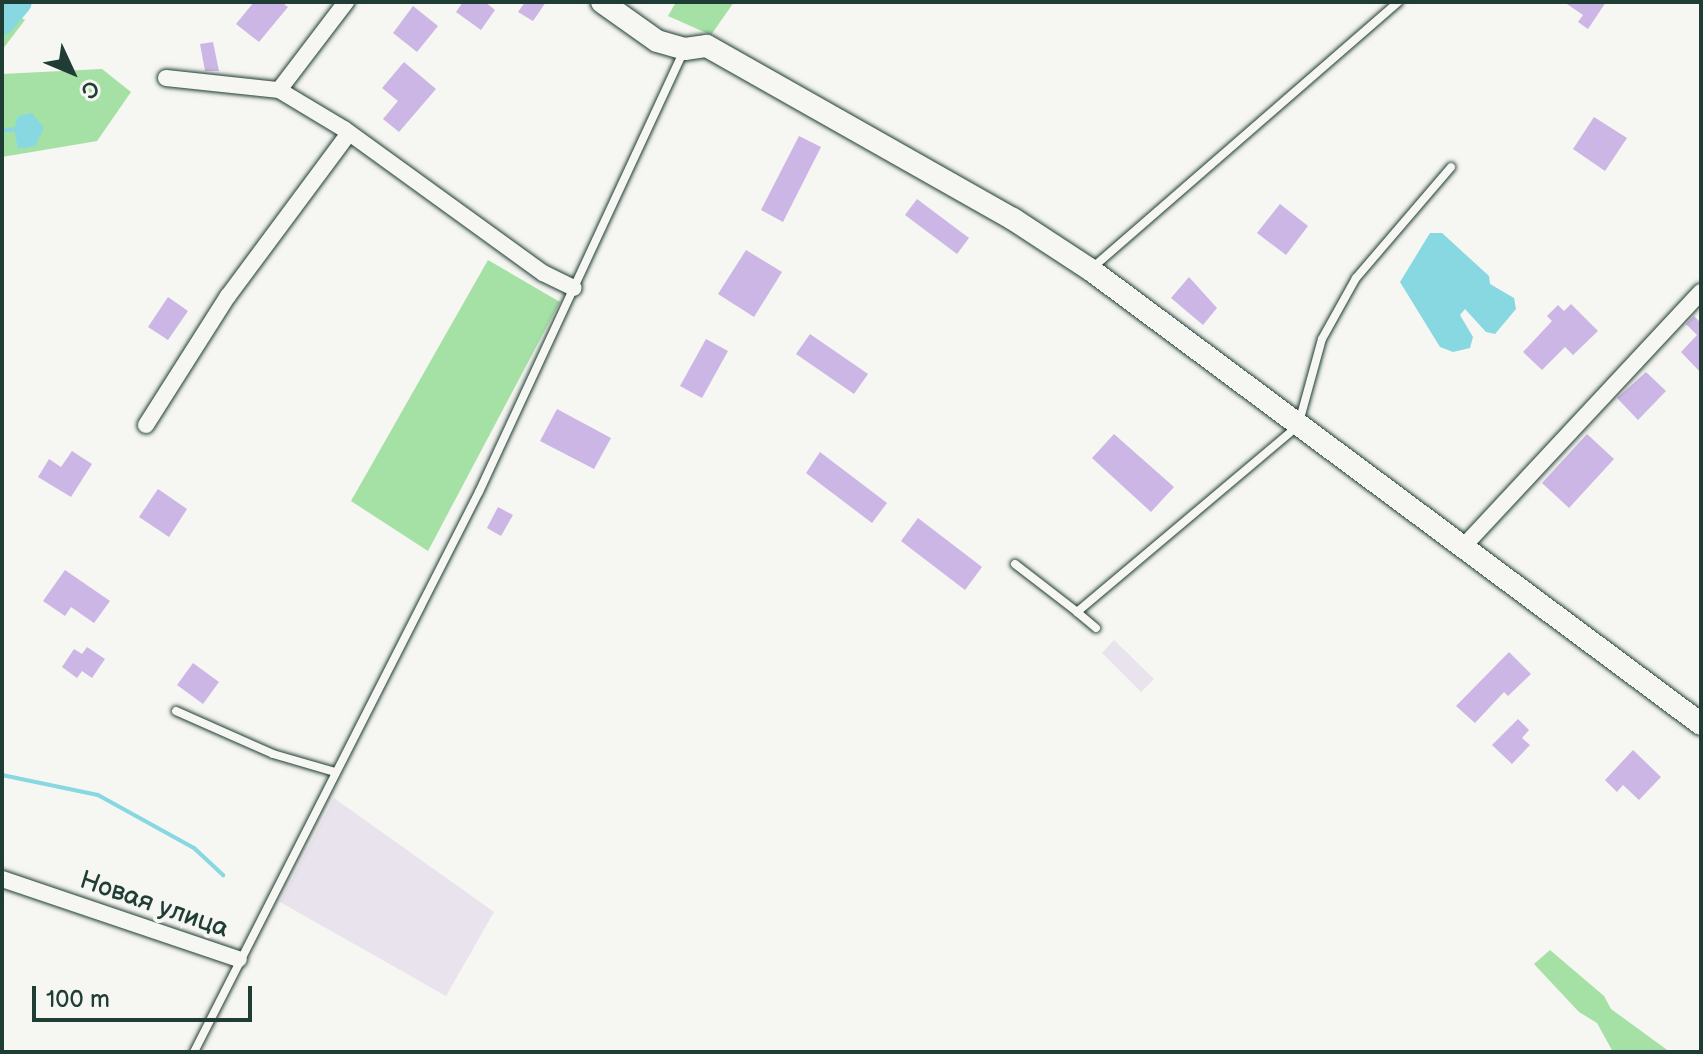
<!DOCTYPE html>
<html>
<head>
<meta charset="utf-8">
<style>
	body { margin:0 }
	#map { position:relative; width:1703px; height:1054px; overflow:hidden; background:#f6f6f2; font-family:"Balsamiq Sans",sans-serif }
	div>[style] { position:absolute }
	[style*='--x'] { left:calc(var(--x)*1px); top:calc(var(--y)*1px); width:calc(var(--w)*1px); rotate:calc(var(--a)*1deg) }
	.built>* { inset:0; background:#e9e3ee }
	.green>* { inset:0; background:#a5e0a5 }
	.water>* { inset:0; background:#87d8e1 }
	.stream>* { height:4px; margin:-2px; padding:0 2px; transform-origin:2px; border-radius:2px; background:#87d8e1 }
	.river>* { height:26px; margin:-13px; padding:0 13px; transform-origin:13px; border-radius:13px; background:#87d8e1 }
	.building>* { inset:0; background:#ccb6e6 }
	.roads { filter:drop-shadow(0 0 2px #1f3d34) drop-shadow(0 0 2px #1f3d34) }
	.lane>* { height:8px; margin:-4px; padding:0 4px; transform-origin:4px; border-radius:4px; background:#f6f6f2 }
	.street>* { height:16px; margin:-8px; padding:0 8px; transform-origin:8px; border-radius:8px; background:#f6f6f2 }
	.secondary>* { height:22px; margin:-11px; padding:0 11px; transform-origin:11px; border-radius:11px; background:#f6f6f2 }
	span { translate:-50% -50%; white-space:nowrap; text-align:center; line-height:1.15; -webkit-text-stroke:8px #f6f6f2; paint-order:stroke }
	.street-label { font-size:26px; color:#1f3d34 }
	.frame { position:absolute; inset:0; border:4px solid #1f3d34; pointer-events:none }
	.north { position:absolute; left:32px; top:32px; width:80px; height:80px; -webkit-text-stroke:6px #f6f6f2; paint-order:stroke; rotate:134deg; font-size:22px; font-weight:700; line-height:32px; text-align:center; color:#1f3d34 }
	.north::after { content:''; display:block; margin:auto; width:28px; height:36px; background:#1f3d34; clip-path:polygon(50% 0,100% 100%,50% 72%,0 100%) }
	.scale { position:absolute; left:32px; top:986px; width:220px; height:36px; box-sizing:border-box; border:4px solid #1f3d34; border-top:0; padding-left:10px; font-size:24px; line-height:28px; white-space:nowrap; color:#1f3d34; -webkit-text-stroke:6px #f6f6f2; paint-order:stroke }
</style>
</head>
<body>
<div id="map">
	<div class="built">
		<div style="clip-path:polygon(1114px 640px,1154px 679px,1141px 692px,1102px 653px)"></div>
		<div style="clip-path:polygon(334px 798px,494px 912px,446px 996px,280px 902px)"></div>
	</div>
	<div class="green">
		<div style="clip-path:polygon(676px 2px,734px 2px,711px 35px,668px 16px)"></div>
		<div style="clip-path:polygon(2px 7px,25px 20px,2px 50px)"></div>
		<div style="clip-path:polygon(102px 69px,131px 92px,97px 141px,2px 157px,2px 74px)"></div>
		<div style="clip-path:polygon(488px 260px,560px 302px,428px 551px,351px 501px)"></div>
		<div style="clip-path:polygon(1550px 950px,1604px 996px,1611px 1009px,1670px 1052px,1613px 1052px,1597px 1023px,1579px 1012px,1534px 964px)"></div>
	</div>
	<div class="water">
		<div style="clip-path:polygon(32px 113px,44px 128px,35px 146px,18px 149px,14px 129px,18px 116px)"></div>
		<div style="clip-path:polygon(1430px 233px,1442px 233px,1489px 276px,1490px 284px,1514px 298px,1516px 309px,1495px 334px,1486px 332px,1465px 309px,1460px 315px,1473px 337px,1470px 348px,1453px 352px,1440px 347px,1400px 282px)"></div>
	</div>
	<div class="stream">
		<div style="--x:2;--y:131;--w:12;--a:-9"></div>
		<div style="--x:2;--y:775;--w:98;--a:11.8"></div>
		<div style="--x:98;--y:795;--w:110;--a:28.9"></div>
		<div style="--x:194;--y:848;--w:40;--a:43"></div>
	</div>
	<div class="river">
		<div style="--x:2;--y:22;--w:26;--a:-50"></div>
	</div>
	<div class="building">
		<div style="clip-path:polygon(254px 2px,281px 2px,288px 7px,259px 42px,236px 24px)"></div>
		<div style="clip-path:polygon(463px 2px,485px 2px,495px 10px,481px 30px,456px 12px)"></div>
		<div style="clip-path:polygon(525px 2px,546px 2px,533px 21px,518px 12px)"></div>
		<div style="clip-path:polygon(1564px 2px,1606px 2px,1588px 29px,1578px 22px,1583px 15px)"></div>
		<div style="clip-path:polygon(413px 6px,438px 26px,417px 52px,393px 33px)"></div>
		<div style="clip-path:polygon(213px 42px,219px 71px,205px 71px,200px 44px)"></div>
		<div style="clip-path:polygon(404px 62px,436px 89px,399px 132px,383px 119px,398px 101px,382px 88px)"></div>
		<div style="clip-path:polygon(1594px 117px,1627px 138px,1605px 171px,1573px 149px)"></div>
		<div style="clip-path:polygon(799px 136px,821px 147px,783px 222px,761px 210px)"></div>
		<div style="clip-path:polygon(917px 199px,969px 238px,957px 254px,905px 215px)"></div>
		<div style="clip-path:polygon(1280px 204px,1308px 226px,1286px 255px,1257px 233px)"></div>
		<div style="clip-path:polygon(746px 250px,782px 272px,754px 317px,718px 294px)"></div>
		<div style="clip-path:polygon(1189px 277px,1217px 308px,1203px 325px,1171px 298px)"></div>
		<div style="clip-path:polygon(168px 297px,188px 311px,168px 340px,148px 327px)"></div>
		<div style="clip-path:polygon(1571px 304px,1598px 331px,1573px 355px,1565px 347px,1542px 370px,1523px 352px,1552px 321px,1547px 316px,1558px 305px,1564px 311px)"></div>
		<div style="clip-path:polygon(1694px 316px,1701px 323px,1701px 373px,1681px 352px,1697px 335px,1686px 324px)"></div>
		<div style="clip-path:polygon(810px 334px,868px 374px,854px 394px,796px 354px)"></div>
		<div style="clip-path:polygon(706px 339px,728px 351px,702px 398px,680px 386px)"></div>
		<div style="clip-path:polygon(1646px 372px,1666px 391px,1638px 420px,1617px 398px)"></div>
		<div style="clip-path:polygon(557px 409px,611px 438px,594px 469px,540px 441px)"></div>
		<div style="clip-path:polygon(1114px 434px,1174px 487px,1151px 512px,1092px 458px)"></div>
		<div style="clip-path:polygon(1587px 434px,1614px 459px,1569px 508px,1542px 483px)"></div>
		<div style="clip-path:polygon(72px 451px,92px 464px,71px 497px,38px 477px,49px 459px,61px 467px)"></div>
		<div style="clip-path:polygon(820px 452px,887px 503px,872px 523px,806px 473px)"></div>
		<div style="clip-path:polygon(158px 489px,187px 509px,169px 537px,139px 517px)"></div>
		<div style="clip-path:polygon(498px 507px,513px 515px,501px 536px,487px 528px)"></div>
		<div style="clip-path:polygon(918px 518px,982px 567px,965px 590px,901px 541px)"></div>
		<div style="clip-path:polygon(65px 570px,110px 601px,94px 623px,71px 607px,65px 616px,43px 601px)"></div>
		<div style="clip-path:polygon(87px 647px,105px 659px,92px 678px,82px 671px,77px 678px,62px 667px,74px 649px,82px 654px)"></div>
		<div style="clip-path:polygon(1509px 652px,1531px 674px,1508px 696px,1504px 692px,1475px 723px,1456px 706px)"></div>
		<div style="clip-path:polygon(193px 663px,219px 682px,203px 704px,177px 685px)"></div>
		<div style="clip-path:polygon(1518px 719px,1529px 730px,1522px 738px,1530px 745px,1512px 764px,1492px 745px)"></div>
		<div style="clip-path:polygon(1633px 750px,1661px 777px,1639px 800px,1623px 785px,1617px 792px,1605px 780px)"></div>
	</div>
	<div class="roads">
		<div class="lane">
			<div style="--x:1091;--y:269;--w:407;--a:-41"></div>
			<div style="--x:1015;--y:564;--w:78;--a:37.7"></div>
			<div style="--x:1096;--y:628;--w:25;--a:-140"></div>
			<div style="--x:1077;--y:612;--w:289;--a:-40.1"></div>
			<div style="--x:1298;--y:426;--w:90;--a:-74.6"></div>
			<div style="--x:1322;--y:339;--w:70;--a:-60.9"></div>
			<div style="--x:1356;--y:278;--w:146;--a:-49.4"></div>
			<div style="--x:176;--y:711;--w:106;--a:23.9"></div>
			<div style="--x:273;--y:754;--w:65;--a:16.2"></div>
			<div style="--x:194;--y:1052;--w:628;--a:-63.03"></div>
			<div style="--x:479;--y:492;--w:487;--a:-65.1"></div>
		</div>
		<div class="street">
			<div style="--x:166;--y:78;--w:114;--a:6.1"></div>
			<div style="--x:279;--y:90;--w:111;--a:-52.7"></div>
			<div style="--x:279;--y:90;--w:76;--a:31"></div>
			<div style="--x:344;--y:129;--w:246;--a:35.9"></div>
			<div style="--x:543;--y:273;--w:34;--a:26"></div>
			<div style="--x:146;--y:425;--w:153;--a:-57.6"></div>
			<div style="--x:228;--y:296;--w:203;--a:-53.4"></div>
			<div style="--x:1462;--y:548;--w:350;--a:-47"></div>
			<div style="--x:2;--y:879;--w:250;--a:18.7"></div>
		</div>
		<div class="secondary">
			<div style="--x:602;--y:2;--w:67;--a:35.3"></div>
			<div style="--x:657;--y:41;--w:29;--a:16"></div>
			<div style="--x:685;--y:49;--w:22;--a:-8"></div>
			<div style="--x:707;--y:46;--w:352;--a:29.5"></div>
			<div style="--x:1013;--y:219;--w:93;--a:33.2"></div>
			<div style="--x:1091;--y:270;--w:760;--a:36.66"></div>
		</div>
	</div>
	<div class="street-label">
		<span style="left:154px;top:905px;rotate:19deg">Новая улица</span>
	</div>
	<div class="frame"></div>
	<div class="north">С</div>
	<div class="scale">100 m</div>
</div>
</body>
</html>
